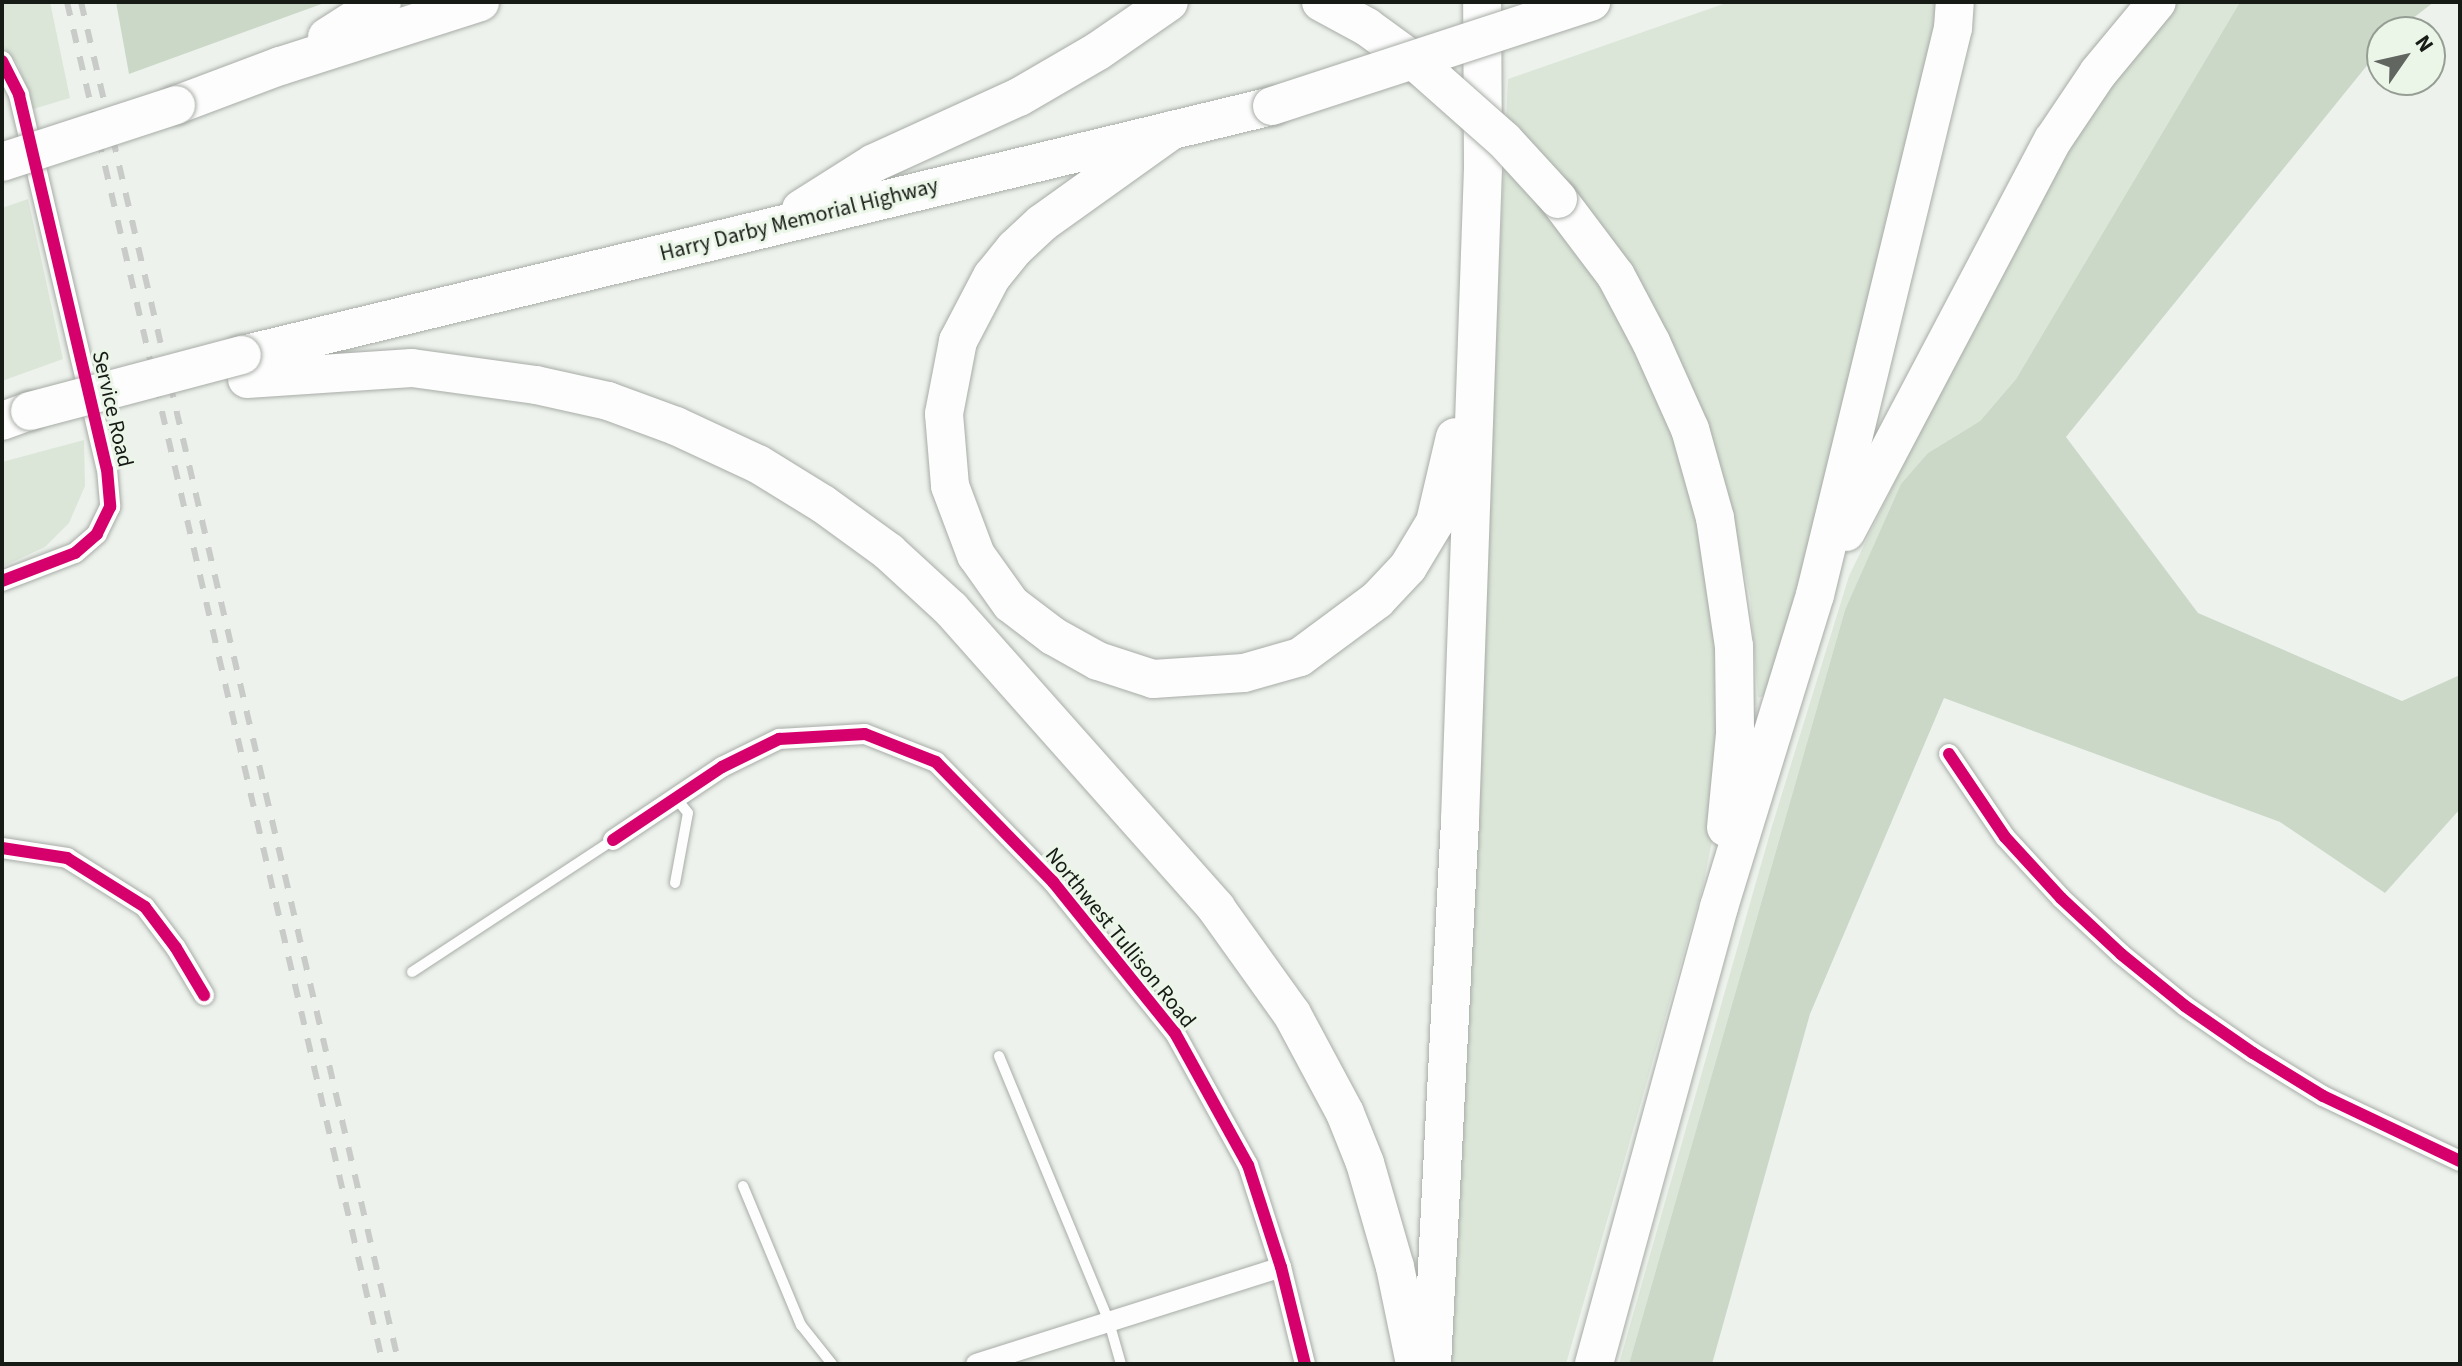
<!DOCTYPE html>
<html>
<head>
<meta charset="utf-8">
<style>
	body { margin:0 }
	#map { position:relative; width:2462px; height:1366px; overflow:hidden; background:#edf2ec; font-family:"Source Sans 3",sans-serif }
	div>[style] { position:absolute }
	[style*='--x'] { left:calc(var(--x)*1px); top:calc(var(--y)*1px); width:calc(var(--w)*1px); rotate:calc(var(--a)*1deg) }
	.green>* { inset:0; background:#dbe6d8 }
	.forest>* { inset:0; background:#cbd8c8 }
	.roads { filter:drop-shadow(0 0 2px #a8aca7) drop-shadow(0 0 2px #a8aca7) }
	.service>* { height:10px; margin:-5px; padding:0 5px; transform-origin:5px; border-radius:5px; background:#fcfdfc }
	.minor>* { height:20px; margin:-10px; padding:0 10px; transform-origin:10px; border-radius:10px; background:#fcfdfc }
	.motorway>* { height:38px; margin:-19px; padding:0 19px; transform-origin:19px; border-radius:19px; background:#fcfdfc }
	.rail>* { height:6px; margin-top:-3px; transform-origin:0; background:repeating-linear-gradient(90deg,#c9cbc9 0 14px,transparent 0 28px) }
	.bridges { filter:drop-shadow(0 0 2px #a8aca7) drop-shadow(0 0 2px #a8aca7) }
	.motorway-bridge>* { height:38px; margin:-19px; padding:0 19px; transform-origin:19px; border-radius:19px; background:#fcfdfc }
	.cycleway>* { height:12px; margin:-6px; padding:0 6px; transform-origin:6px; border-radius:6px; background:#d6006c }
	span { translate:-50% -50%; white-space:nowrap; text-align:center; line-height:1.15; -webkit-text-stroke:6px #ebf6e8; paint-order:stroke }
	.street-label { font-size:22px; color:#171b16 }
	.frame { position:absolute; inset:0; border:4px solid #171b16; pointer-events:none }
	.north { position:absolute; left:2366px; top:16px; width:80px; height:80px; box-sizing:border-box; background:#ebf6e8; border:2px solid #969e94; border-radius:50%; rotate:56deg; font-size:22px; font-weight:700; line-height:32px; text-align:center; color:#171b16 }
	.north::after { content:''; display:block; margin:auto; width:28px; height:36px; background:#626661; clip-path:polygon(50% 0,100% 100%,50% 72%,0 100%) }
</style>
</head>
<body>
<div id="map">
	<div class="green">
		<div style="clip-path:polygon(2px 2px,50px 2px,70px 98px,33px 109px,18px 64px,2px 45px)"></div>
		<div style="clip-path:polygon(1729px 2px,1946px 2px,1932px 79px,1768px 694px,1758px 698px,1750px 597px,1736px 533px,1621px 312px,1691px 481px,1721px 648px,1715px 826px,1703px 886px,1566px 1364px,1449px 1364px,1508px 79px)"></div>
		<div style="clip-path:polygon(2167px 2px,2240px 2px,2016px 379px,1980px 421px,1928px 453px,1845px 610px,1629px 1364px,1619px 1364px,1772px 826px,1849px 576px,2042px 182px)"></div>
		<div style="clip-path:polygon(28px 199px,63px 359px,2px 381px,2px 208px)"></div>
		<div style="clip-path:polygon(84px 440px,85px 486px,69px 523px,45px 547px,2px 567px,2px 462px)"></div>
	</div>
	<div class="forest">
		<div style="clip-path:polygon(116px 2px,327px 2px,129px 74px)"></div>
		<div style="clip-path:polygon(2240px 2px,2434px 2px,2395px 32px,2382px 32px,2382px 47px,2066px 437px,2198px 613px,2402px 701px,2460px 675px,2460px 809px,2385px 893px,2280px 822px,1944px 698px,1810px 1014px,1712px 1364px,1629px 1364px,1845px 610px,1901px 484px,1928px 453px,1980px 421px,2016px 379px)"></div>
	</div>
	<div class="roads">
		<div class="service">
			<div style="--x:675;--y:883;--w:71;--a:-79.5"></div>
			<div style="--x:688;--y:813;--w:19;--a:-129"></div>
			<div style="--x:412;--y:972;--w:240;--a:-33.3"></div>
			<div style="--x:999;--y:1056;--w:288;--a:67.5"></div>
			<div style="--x:1109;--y:1322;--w:44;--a:74.1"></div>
			<div style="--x:743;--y:1186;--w:151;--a:67.4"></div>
			<div style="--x:801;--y:1325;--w:50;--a:51.5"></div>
		</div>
		<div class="minor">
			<div style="--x:2;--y:61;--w:38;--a:63"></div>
			<div style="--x:19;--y:95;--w:384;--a:76.8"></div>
			<div style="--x:107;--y:469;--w:38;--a:85"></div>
			<div style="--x:110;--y:507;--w:30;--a:116"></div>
			<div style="--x:97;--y:534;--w:29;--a:139"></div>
			<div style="--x:75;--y:553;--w:78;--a:159"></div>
			<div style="--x:1949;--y:754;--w:100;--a:56"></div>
			<div style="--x:2005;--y:837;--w:83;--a:47.4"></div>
			<div style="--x:2061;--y:898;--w:82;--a:43"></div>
			<div style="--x:2121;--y:954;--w:82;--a:39.1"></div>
			<div style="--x:2185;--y:1006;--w:83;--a:34.7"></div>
			<div style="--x:2253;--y:1053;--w:82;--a:31.6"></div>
			<div style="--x:2323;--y:1096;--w:152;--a:25.4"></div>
			<div style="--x:613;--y:840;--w:131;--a:-33.8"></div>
			<div style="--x:722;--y:767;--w:64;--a:-26.2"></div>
			<div style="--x:779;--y:739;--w:86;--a:-3.3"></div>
			<div style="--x:865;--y:734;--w:76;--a:21.5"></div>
			<div style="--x:936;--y:762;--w:168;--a:45.7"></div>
			<div style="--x:1053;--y:882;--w:194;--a:51.1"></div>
			<div style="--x:1175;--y:1033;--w:151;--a:61.1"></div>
			<div style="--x:1248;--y:1165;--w:107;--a:72.1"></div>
			<div style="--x:1281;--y:1267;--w:100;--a:76.1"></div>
			<div style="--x:2;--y:848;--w:66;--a:8.7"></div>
			<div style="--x:67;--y:858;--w:92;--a:32.1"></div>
			<div style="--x:145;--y:907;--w:51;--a:52.9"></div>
			<div style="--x:176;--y:948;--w:55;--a:59.2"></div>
			<div style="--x:976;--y:1364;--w:320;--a:-17.6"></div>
		</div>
		<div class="motorway">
			<div style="--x:1321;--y:2;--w:52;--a:28.5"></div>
			<div style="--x:1367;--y:27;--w:63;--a:36"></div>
			<div style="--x:327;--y:37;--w:65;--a:-32.5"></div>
			<div style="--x:176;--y:105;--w:111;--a:-20.6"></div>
			<div style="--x:280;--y:66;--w:210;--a:-17.7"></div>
			<div style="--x:1172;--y:130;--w:160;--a:144.4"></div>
			<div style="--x:1042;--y:223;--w:37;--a:137"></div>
			<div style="--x:1015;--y:248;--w:36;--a:129"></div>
			<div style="--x:992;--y:276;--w:73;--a:117.6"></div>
			<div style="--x:958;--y:341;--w:74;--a:100.9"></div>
			<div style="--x:944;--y:414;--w:72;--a:85.2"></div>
			<div style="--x:950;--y:486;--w:74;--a:69.4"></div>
			<div style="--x:976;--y:555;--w:60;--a:54.5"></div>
			<div style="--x:1011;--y:604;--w:53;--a:37.3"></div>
			<div style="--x:1053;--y:636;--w:51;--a:29.1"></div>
			<div style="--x:1098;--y:661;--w:58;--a:18.1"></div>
			<div style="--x:1153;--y:679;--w:91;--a:-3.8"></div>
			<div style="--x:1244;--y:673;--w:58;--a:-15.9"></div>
			<div style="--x:1300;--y:657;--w:96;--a:-36.5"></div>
			<div style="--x:1377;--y:600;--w:45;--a:-46.8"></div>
			<div style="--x:1408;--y:567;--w:52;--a:-59"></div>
			<div style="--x:1435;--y:522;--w:87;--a:-76.8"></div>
			<div style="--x:1558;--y:199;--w:96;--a:53"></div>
			<div style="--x:1616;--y:276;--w:75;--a:62.1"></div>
			<div style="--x:1651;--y:342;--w:95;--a:65.9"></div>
			<div style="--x:1690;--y:429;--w:92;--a:74.3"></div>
			<div style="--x:1715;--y:518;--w:129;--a:81.6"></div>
			<div style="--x:1734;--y:646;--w:88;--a:89.3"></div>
			<div style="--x:1735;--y:734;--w:94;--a:95.5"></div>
			<div style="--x:801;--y:209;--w:86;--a:-32.2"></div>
			<div style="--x:874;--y:163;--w:159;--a:-24.5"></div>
			<div style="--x:1019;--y:97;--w:91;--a:-30.2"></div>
			<div style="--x:1098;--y:51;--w:86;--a:-34.6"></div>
			<div style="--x:242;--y:355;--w:1060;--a:-13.59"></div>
			<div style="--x:247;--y:379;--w:165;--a:-3.8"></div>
			<div style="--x:412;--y:368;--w:125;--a:7.8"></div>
			<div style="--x:536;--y:385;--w:74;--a:12.5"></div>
			<div style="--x:608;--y:401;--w:72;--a:20.2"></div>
			<div style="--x:676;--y:426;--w:90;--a:24.9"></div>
			<div style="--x:758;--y:464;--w:76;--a:31.6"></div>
			<div style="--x:823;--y:504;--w:82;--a:36"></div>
			<div style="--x:889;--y:552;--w:84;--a:42.6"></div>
			<div style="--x:951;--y:609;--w:400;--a:48.4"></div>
			<div style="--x:1216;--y:908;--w:130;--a:54.4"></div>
			<div style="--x:1292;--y:1014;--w:112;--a:61.8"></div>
			<div style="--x:1345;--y:1113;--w:54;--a:68.2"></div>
			<div style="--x:1365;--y:1163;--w:108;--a:73.9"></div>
			<div style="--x:1395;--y:1267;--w:99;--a:78.3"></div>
			<div style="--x:2;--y:421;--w:30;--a:-20"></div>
			<div style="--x:1846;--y:532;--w:443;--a:-62.2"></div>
			<div style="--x:2053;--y:140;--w:81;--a:-56.1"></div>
			<div style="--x:2098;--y:73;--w:92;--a:-50.3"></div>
			<div style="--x:1432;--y:1364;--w:545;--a:-87.05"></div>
			<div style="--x:1460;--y:820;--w:652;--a:-87.98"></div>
			<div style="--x:1483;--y:168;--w:166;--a:-90.3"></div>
			<div style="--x:1594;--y:1364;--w:474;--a:-74.7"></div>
			<div style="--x:1719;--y:907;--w:326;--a:-72.9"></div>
			<div style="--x:1815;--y:595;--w:584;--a:-76.32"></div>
			<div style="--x:1953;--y:28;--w:26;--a:-86"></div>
		</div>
	</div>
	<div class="rail">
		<div style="--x:67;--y:2;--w:1398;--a:76.94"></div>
		<div style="--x:81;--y:2;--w:1399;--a:76.86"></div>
	</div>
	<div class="bridges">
		<div class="motorway-bridge">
			<div style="--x:1418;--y:64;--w:115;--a:41.5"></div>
			<div style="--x:1504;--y:140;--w:80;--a:47.5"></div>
			<div style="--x:1272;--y:106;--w:336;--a:-18.1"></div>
			<div style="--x:2;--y:162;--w:183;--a:-18.1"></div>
			<div style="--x:30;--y:411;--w:219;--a:-14.8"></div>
		</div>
	</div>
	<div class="cycleway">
		<div style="--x:2;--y:61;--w:38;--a:63"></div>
		<div style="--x:19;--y:95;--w:384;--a:76.8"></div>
		<div style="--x:107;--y:469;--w:38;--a:85"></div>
		<div style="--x:110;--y:507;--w:30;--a:116"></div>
		<div style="--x:97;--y:534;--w:29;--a:139"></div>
		<div style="--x:75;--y:553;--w:78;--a:159"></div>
		<div style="--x:1949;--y:754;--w:100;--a:56"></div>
		<div style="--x:2005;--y:837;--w:83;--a:47.4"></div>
		<div style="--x:2061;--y:898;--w:82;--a:43"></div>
		<div style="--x:2121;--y:954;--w:82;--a:39.1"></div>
		<div style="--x:2185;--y:1006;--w:83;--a:34.7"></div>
		<div style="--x:2253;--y:1053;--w:82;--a:31.6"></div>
		<div style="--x:2323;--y:1096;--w:152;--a:25.4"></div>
		<div style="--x:613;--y:840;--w:131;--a:-33.8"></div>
		<div style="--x:722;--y:767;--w:64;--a:-26.2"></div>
		<div style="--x:779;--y:739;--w:86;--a:-3.3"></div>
		<div style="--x:865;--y:734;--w:76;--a:21.5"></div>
		<div style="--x:936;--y:762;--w:168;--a:45.7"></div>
		<div style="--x:1053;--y:882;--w:194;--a:51.1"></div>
		<div style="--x:1175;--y:1033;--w:151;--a:61.1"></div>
		<div style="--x:1248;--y:1165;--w:107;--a:72.1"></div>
		<div style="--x:1281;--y:1267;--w:100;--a:76.1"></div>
		<div style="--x:2;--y:848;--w:66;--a:8.7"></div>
		<div style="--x:67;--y:858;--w:92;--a:32.1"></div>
		<div style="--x:145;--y:907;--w:51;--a:52.9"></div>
		<div style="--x:176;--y:948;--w:55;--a:59.2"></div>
	</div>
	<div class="street-label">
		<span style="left:799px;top:220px;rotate:-14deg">Harry Darby Memorial Highway</span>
		<span style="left:112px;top:409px;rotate:77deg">Service Road</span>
		<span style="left:1120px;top:938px;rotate:51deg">Northwest Tullison Road</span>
	</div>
	<div class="frame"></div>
	<div class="north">N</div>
</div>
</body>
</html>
